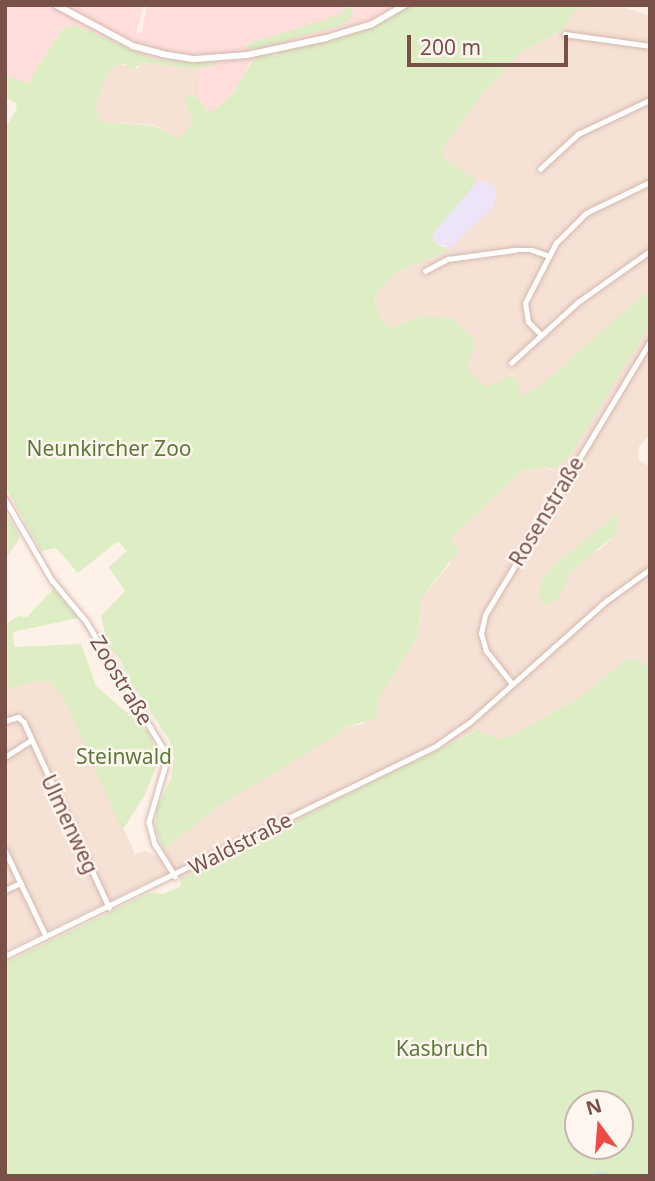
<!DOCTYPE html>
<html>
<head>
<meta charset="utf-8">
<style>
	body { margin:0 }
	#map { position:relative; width:655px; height:1181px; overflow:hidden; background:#fef1e7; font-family:"Noto Sans",sans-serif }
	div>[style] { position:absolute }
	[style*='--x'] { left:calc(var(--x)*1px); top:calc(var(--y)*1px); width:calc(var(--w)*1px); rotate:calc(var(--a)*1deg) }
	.residential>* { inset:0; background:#f6e1d5 }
	.commercial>* { inset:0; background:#ffdedb }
	.education>* { inset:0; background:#eee4fa }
	.green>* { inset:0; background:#ddedc4 }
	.stream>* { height:2px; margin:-1px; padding:0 1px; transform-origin:1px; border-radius:1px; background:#bae9e7 }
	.roads { filter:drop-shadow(0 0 2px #d4b8ae) drop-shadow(0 0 2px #d4b8ae) }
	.minor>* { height:4.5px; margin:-2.25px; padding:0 2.25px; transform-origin:2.25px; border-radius:2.25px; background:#fff }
	.tertiary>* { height:5px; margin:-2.5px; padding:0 2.5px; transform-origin:2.5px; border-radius:2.5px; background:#fff }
	.secondary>* { height:6px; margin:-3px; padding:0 3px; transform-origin:3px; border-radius:3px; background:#fff }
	span { translate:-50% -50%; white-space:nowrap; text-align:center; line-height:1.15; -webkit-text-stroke:5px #fff6ef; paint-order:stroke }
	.park-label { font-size:21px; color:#5c7a3d }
	.street-label { font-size:21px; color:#7a5149 }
	.frame { position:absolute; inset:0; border:7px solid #7a5149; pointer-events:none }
	.north { position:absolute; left:564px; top:1090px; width:70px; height:70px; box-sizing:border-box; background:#fff6ef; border:2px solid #cab4ad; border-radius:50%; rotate:344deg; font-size:19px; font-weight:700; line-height:28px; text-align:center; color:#7a5149 }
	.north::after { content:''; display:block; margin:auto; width:24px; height:32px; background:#ef4945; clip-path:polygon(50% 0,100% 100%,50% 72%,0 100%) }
	.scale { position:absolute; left:407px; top:35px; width:161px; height:32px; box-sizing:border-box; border:4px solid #7a5149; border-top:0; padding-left:9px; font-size:21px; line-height:24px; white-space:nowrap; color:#7a5149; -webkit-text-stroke:5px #fff6ef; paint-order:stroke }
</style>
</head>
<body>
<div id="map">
	<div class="residential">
		<div style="clip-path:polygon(evenodd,618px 5px,650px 16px,650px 434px,638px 448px,639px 460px,650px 467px,650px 670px,636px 659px,627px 660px,577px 699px,509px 737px,497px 739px,476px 730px,180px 878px,163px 850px,219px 806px,285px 764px,337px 735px,345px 727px,363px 724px,418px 636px,421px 598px,450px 564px,450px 539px,523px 470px,541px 467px,553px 470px,535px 452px,513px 377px,486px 388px,469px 372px,467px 367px,474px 349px,473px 338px,451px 318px,422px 316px,391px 328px,381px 320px,374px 300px,379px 289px,400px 270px,439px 255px,446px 249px,474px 178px,444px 160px,442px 149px,480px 97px,522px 51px,563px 30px,574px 10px,618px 5px,620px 513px,616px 534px,601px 549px,583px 558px,571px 571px,560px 596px,553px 566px,620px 513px)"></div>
		<div style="clip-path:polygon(143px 63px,200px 68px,199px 99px,190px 95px,185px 104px,191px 115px,191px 124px,184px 135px,177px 138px,154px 125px,103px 122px,99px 119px,95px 108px,107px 73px,116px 65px,131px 65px,137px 69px)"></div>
		<div style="clip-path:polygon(38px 681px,50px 682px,63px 694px,135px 854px,146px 851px,160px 858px,167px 873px,5px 951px,5px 690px)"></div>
	</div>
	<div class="commercial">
		<div style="clip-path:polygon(5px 5px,143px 5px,136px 33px,142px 32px,147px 5px,345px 5px,344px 12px,295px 40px,353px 9px,352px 5px,410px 5px,375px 26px,250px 62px,244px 78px,226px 102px,215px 110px,207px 111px,199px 99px,200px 68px,217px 65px,218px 61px,183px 62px,152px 58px,75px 25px,63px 28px,28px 83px,5px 76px)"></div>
	</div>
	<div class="education">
		<div style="clip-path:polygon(486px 181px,497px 189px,493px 207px,451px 247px,436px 244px,432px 235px,453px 207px,476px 183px)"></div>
	</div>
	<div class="green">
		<div style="clip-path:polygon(346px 5px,352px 5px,353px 9px,351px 18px,343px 25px,251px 50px,244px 47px,253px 42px,324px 20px,344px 12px)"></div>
		<div style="clip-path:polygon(410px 5px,613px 5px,574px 10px,563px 30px,522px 51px,480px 97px,442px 149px,444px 160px,474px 178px,476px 183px,432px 235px,436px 244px,447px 248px,439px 255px,400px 270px,379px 289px,374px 300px,381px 320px,391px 328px,422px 316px,451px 318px,473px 338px,474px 349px,467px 367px,469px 372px,486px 387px,513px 376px,520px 386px,519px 398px,544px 383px,650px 289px,650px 325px,565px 463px,558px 462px,558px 469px,541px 467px,523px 470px,450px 539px,459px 550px,421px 598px,418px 636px,378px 700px,377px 718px,345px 727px,337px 735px,219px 806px,163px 850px,155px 827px,157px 808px,171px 779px,174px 758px,170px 741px,129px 679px,119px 658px,108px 647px,101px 616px,125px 591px,109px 567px,127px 551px,118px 541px,78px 573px,56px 548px,41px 551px,5px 486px,5px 129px,17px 108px,16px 103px,5px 97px,5px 76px,28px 83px,63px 28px,75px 25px,152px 58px,183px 62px,218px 61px,217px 65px,195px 69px,144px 63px,132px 69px,125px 64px,116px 65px,107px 73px,95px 108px,99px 119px,103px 122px,154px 126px,178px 138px,184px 135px,191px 124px,191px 115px,185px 104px,185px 97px,190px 95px,199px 99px,207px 111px,215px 110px,234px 92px,254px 58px,270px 52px,273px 56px,278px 55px,279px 51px,375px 26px)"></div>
		<div style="clip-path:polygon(5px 512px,19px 535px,19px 540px,5px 559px)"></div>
		<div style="clip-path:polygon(620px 512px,616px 534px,571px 571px,560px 596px,554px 602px,543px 604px,539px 598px,541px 581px,553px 566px)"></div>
		<div style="clip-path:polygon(54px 588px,78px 618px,13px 632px,14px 647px,81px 644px,96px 686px,148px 731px,157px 752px,158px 762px,145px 795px,122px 831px,62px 694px,50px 682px,38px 681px,5px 690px,5px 624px,19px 616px,27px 617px)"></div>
		<div style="clip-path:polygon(evenodd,636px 659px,650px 670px,650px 1176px,5px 1176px,5px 963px,149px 893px,164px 894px,181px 886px,180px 878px,477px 730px,497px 739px,509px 737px,577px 699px,627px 660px,636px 659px,578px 1104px,620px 1104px,620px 1146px,578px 1146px,578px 1104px)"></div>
	</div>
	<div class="stream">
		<div style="--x:591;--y:1176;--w:9;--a:-18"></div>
		<div style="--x:600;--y:1173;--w:11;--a:15"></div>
	</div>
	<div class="roads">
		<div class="minor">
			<div style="--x:565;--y:34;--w:86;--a:8"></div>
			<div style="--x:540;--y:169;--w:52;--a:-42.6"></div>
			<div style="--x:578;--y:134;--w:80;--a:-25.3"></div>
			<div style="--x:425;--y:271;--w:26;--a:-28"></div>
			<div style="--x:448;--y:259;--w:68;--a:-7.7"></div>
			<div style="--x:515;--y:250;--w:17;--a:0"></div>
			<div style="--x:532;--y:250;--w:18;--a:19"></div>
			<div style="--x:541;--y:335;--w:18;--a:-135"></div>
			<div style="--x:528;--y:322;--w:19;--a:-99"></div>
			<div style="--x:525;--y:303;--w:68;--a:-62.7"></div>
			<div style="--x:556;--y:243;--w:42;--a:-45"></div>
			<div style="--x:586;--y:213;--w:71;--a:-25.8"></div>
			<div style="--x:511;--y:363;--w:91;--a:-42.3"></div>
			<div style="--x:578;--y:302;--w:88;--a:-35.3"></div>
			<div style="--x:5;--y:499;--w:94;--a:59.9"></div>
			<div style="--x:52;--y:580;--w:53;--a:50.3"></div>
			<div style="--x:86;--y:621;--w:149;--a:58.8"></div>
			<div style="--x:163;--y:748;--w:19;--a:84"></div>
			<div style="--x:165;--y:767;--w:57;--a:106.2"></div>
			<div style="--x:149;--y:822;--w:23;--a:75"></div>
			<div style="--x:155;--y:844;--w:38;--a:58"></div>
			<div style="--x:512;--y:684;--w:42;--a:-128.2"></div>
			<div style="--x:486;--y:651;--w:18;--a:-106"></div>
			<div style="--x:481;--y:634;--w:19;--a:-78"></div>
			<div style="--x:485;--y:615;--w:320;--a:-58.9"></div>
			<div style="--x:5;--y:721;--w:14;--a:-17"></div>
			<div style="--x:18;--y:717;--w:8;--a:40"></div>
			<div style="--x:24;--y:722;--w:204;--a:65.3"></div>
			<div style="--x:5;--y:757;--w:31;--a:-33"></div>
			<div style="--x:5;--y:850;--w:95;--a:64.5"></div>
			<div style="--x:5;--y:890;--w:17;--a:-24"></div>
		</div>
		<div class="tertiary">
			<div style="--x:5;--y:956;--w:481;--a:-26"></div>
			<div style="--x:437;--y:745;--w:40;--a:-34.9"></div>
			<div style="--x:470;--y:722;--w:182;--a:-41.7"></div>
			<div style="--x:606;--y:601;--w:54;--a:-36"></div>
		</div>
		<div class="secondary">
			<div style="--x:56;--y:5;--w:87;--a:28"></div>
			<div style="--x:133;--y:46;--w:30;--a:15"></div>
			<div style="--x:162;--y:54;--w:33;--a:9"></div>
			<div style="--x:195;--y:59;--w:52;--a:-4.4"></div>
			<div style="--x:247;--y:55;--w:81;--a:-12.1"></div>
			<div style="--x:326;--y:38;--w:48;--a:-16.9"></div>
			<div style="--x:372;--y:24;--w:38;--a:-30"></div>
		</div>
	</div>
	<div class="park-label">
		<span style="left:109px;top:448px">Neunkircher Zoo</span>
		<span style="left:124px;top:756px">Steinwald</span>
		<span style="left:442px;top:1048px">Kasbruch</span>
	</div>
	<div class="street-label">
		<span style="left:546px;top:511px;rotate:-59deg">Rosenstraße</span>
		<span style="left:122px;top:680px;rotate:59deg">Zoostraße</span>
		<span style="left:70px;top:824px;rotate:65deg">Ulmenweg</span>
		<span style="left:240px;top:843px;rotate:-27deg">Waldstraße</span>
	</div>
	<div class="frame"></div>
	<div class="north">N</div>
	<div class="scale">200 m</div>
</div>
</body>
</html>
